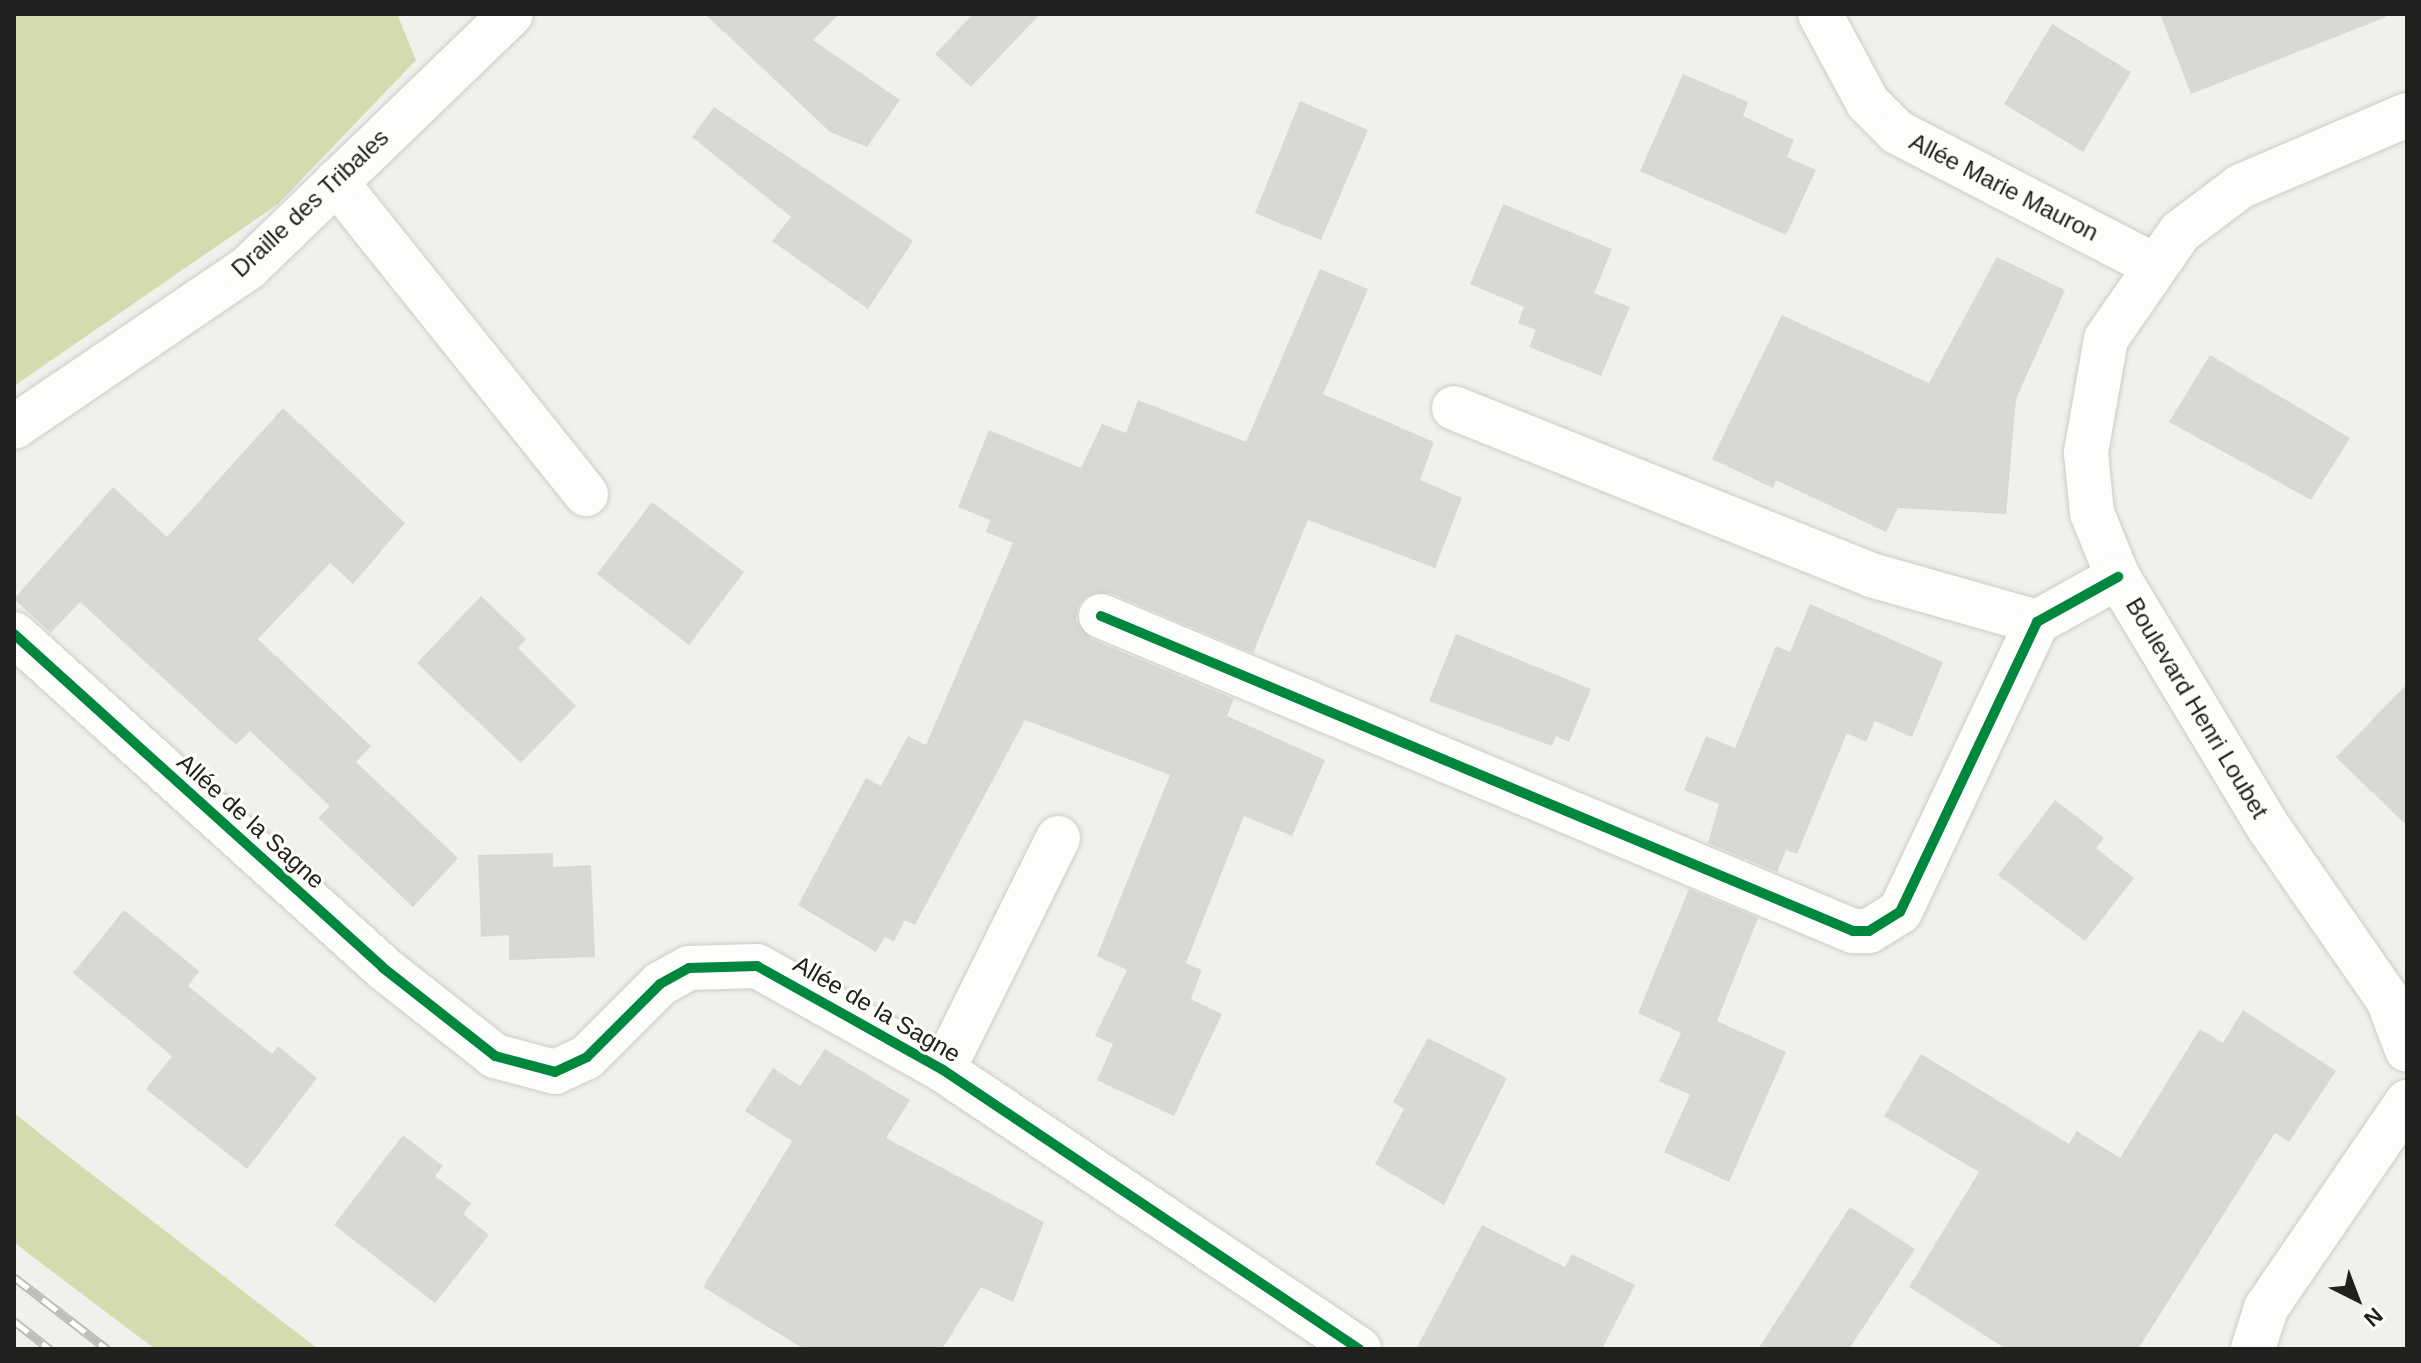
<!DOCTYPE html>
<html>
<head>
<meta charset="utf-8">
<style>
	body { margin:0 }
	#map { position:relative; width:2421px; height:1363px; overflow:hidden; background:#f0f0ec; font-family:Helvetica,sans-serif }
	div>[style] { position:absolute }
	[style*='--x'] { left:calc(var(--x)*1px); top:calc(var(--y)*1px); width:calc(var(--w)*1px); rotate:calc(var(--a)*1deg) }
	.green>* { inset:0; background:#d4dcaf }
	.building>* { inset:0; background:#d9d8d5 }
	.roads { filter:drop-shadow(0 0 2px #cccbc9) drop-shadow(0 0 2px #cccbc9) }
	.minor>* { height:44px; margin:-22px; padding:0 22px; transform-origin:22px; border-radius:22px; background:#fdfdfc }
	.rail>* { height:9px; margin-top:-4.5px; transform-origin:0; background:repeating-linear-gradient(90deg,#fffefa 0 18px,#bdbdbc 0 36px); box-sizing:border-box; border-block:2px solid #bdbdbc }
	.cycleway>* { height:10px; margin:-5px; padding:0 5px; transform-origin:5px; border-radius:5px; background:#00873e }
	span { translate:-50% -50%; white-space:nowrap; text-align:center; line-height:1.15; -webkit-text-stroke:6px #fffefa; paint-order:stroke }
	.street-label { font-size:24px; color:#20201e }
	.frame { position:absolute; inset:0; border:16px solid #20201e; pointer-events:none }
	.north { position:absolute; left:2317px; top:1259px; width:80px; height:80px; -webkit-text-stroke:6px #fffefa; paint-order:stroke; rotate:138deg; font-size:22px; font-weight:700; line-height:32px; text-align:center; color:#20201e }
	.north::after { content:''; display:block; margin:auto; width:28px; height:36px; background:#20201e; clip-path:polygon(50% 0,100% 100%,50% 72%,0 100%) }
</style>
</head>
<body>
<div id="map">
	<div class="green">
		<div style="clip-path:polygon(14px 14px,397px 14px,416px 60px,278px 204px,14px 386px)"></div>
		<div style="clip-path:polygon(14px 1113px,63px 1152px,318px 1349px,155px 1349px,37px 1260px,14px 1242px)"></div>
	</div>
	<div class="building">
		<div style="clip-path:polygon(705px 14px,839px 14px,813px 40px,900px 100px,867px 147px,830px 132px)"></div>
		<div style="clip-path:polygon(973px 14px,1040px 14px,971px 87px,935px 54px)"></div>
		<div style="clip-path:polygon(2160px 14px,2385px 14px,2386px 17px,2191px 94px)"></div>
		<div style="clip-path:polygon(2052px 24px,2131px 72px,2083px 152px,2004px 104px)"></div>
		<div style="clip-path:polygon(1683px 74px,1748px 102px,1743px 116px,1794px 140px,1787px 157px,1816px 170px,1786px 235px,1640px 171px)"></div>
		<div style="clip-path:polygon(1300px 101px,1368px 130px,1321px 240px,1255px 213px)"></div>
		<div style="clip-path:polygon(714px 107px,913px 241px,868px 309px,772px 241px,791px 217px,692px 137px)"></div>
		<div style="clip-path:polygon(1503px 204px,1612px 249px,1594px 293px,1630px 307px,1601px 376px,1529px 347px,1536px 330px,1518px 323px,1524px 307px,1470px 284px)"></div>
		<div style="clip-path:polygon(1997px 257px,2065px 290px,2016px 399px,2006px 514px,1898px 508px,1886px 532px,1776px 480px,1773px 488px,1712px 459px,1782px 315px,1929px 383px)"></div>
		<div style="clip-path:polygon(1320px 269px,1368px 289px,1323px 394px,1434px 442px,1420px 480px,1462px 498px,1435px 568px,1308px 520px,1253px 653px,1110px 593px,1087px 596px,1078px 607px,1076px 620px,1091px 639px,1234px 699px,1227px 716px,1325px 760px,1292px 836px,1244px 816px,1186px 963px,1202px 970px,1191px 999px,1222px 1014px,1174px 1116px,1097px 1080px,1113px 1044px,1095px 1036px,1127px 970px,1097px 956px,1170px 775px,1025px 720px,915px 925px,905px 920px,894px 942px,885px 937px,876px 952px,798px 905px,866px 778px,881px 786px,908px 736px,926px 745px,1013px 543px,986px 532px,990px 520px,958px 507px,989px 430px,1081px 468px,1102px 424px,1126px 433px,1138px 400px,1246px 442px)"></div>
		<div style="clip-path:polygon(2210px 355px,2350px 438px,2311px 500px,2169px 422px)"></div>
		<div style="clip-path:polygon(283px 408px,405px 523px,353px 584px,330px 563px,258px 639px,371px 746px,356px 762px,458px 858px,413px 907px,318px 818px,330px 806px,250px 731px,236px 745px,80px 602px,51px 633px,14px 599px,113px 487px,167px 537px)"></div>
		<div style="clip-path:polygon(652px 502px,744px 572px,689px 645px,597px 574px)"></div>
		<div style="clip-path:polygon(481px 596px,526px 639px,518px 648px,576px 706px,521px 763px,417px 663px)"></div>
		<div style="clip-path:polygon(1810px 604px,1943px 662px,1912px 737px,1875px 721px,1866px 742px,1847px 733px,1797px 854px,1786px 850px,1777px 872px,1708px 843px,1719px 804px,1684px 790px,1706px 736px,1735px 748px,1776px 646px,1790px 652px)"></div>
		<div style="clip-path:polygon(1456px 634px,1591px 689px,1569px 742px,1556px 736px,1552px 746px,1429px 701px)"></div>
		<div style="clip-path:polygon(2407px 684px,2407px 826px,2336px 757px)"></div>
		<div style="clip-path:polygon(2055px 800px,2104px 838px,2096px 848px,2134px 878px,2085px 941px,1998px 875px)"></div>
		<div style="clip-path:polygon(553px 853px,553px 867px,591px 865px,595px 957px,509px 960px,509px 935px,481px 937px,478px 855px)"></div>
		<div style="clip-path:polygon(1689px 889px,1758px 918px,1717px 1021px,1786px 1052px,1729px 1182px,1664px 1152px,1690px 1095px,1659px 1081px,1681px 1033px,1638px 1013px)"></div>
		<div style="clip-path:polygon(124px 910px,199px 971px,188px 986px,272px 1054px,278px 1046px,317px 1078px,247px 1169px,146px 1089px,172px 1056px,73px 973px)"></div>
		<div style="clip-path:polygon(2243px 1010px,2336px 1071px,2289px 1142px,2275px 1133px,2138px 1349px,2006px 1349px,1909px 1287px,1979px 1172px,1884px 1116px,1921px 1054px,2069px 1144px,2077px 1131px,2120px 1158px,2200px 1029px,2223px 1043px)"></div>
		<div style="clip-path:polygon(1428px 1038px,1507px 1078px,1444px 1205px,1375px 1164px,1404px 1109px,1393px 1102px)"></div>
		<div style="clip-path:polygon(825px 1049px,910px 1100px,886px 1138px,1044px 1222px,1013px 1302px,981px 1287px,942px 1349px,804px 1349px,703px 1287px,792px 1141px,745px 1111px,773px 1068px,800px 1086px)"></div>
		<div style="clip-path:polygon(403px 1135px,443px 1166px,435px 1176px,471px 1203px,463px 1214px,489px 1235px,435px 1303px,334px 1225px)"></div>
		<div style="clip-path:polygon(1850px 1207px,1915px 1249px,1849px 1349px,1758px 1349px)"></div>
		<div style="clip-path:polygon(1482px 1225px,1565px 1267px,1572px 1254px,1635px 1285px,1602px 1349px,1416px 1349px)"></div>
	</div>
	<div class="roads">
		<div class="minor">
			<div style="--x:1820;--y:14;--w:101;--a:61.7"></div>
			<div style="--x:1868;--y:103;--w:41;--a:45"></div>
			<div style="--x:1897;--y:132;--w:287;--a:27.4"></div>
			<div style="--x:2407;--y:115;--w:181;--a:156.8"></div>
			<div style="--x:2241;--y:186;--w:76;--a:143"></div>
			<div style="--x:2180;--y:232;--w:130;--a:124.7"></div>
			<div style="--x:2106;--y:339;--w:116;--a:100"></div>
			<div style="--x:2086;--y:453;--w:60;--a:84.3"></div>
			<div style="--x:2092;--y:513;--w:69;--a:67.9"></div>
			<div style="--x:2118;--y:577;--w:293;--a:59"></div>
			<div style="--x:2269;--y:828;--w:209;--a:55.3"></div>
			<div style="--x:2388;--y:1000;--w:53;--a:69.2"></div>
			<div style="--x:336;--y:182;--w:400;--a:51.3"></div>
			<div style="--x:1454;--y:408;--w:449;--a:21.8"></div>
			<div style="--x:1871;--y:575;--w:173;--a:15.8"></div>
			<div style="--x:14;--y:427;--w:284;--a:-34.2"></div>
			<div style="--x:249;--y:267;--w:364;--a:-44"></div>
			<div style="--x:1101;--y:616;--w:815;--a:22.73"></div>
			<div style="--x:1853;--y:931;--w:16;--a:0"></div>
			<div style="--x:1869;--y:931;--w:36;--a:-32"></div>
			<div style="--x:1900;--y:912;--w:321;--a:-64.7"></div>
			<div style="--x:2037;--y:622;--w:93;--a:-29.1"></div>
			<div style="--x:14;--y:634;--w:496;--a:42.1"></div>
			<div style="--x:382;--y:967;--w:144;--a:38.2"></div>
			<div style="--x:495;--y:1056;--w:62;--a:14.9"></div>
			<div style="--x:555;--y:1072;--w:35;--a:-25"></div>
			<div style="--x:587;--y:1057;--w:103;--a:-45"></div>
			<div style="--x:660;--y:984;--w:33;--a:-29"></div>
			<div style="--x:689;--y:968;--w:68;--a:-1.7"></div>
			<div style="--x:757;--y:966;--w:213;--a:29.2"></div>
			<div style="--x:943;--y:1070;--w:501;--a:33.85"></div>
			<div style="--x:943;--y:1070;--w:259;--a:-63.6"></div>
			<div style="--x:2253;--y:1349;--w:43;--a:-72.4"></div>
			<div style="--x:2266;--y:1308;--w:250;--a:-55.6"></div>
		</div>
	</div>
	<div class="rail">
		<div style="--x:14;--y:1277;--w:118;--a:37.7"></div>
		<div style="--x:14;--y:1321;--w:46;--a:37.9"></div>
	</div>
	<div class="cycleway">
		<div style="--x:1101;--y:616;--w:815;--a:22.73"></div>
		<div style="--x:1853;--y:931;--w:16;--a:0"></div>
		<div style="--x:1869;--y:931;--w:36;--a:-32"></div>
		<div style="--x:1900;--y:912;--w:321;--a:-64.7"></div>
		<div style="--x:2037;--y:622;--w:93;--a:-29.1"></div>
		<div style="--x:14;--y:634;--w:496;--a:42.1"></div>
		<div style="--x:382;--y:967;--w:144;--a:38.2"></div>
		<div style="--x:495;--y:1056;--w:62;--a:14.9"></div>
		<div style="--x:555;--y:1072;--w:35;--a:-25"></div>
		<div style="--x:587;--y:1057;--w:103;--a:-45"></div>
		<div style="--x:660;--y:984;--w:33;--a:-29"></div>
		<div style="--x:689;--y:968;--w:68;--a:-1.7"></div>
		<div style="--x:757;--y:966;--w:213;--a:29.2"></div>
		<div style="--x:943;--y:1070;--w:501;--a:33.85"></div>
	</div>
	<div class="street-label">
		<span style="left:2004px;top:187px;rotate:27deg">Allée Marie Mauron</span>
		<span style="left:310px;top:203px;rotate:-43deg">Draille des Tribales</span>
		<span style="left:2197px;top:708px;rotate:59deg">Boulevard Henri Loubet</span>
		<span style="left:251px;top:821px;rotate:42deg">Allée de la Sagne</span>
		<span style="left:877px;top:1009px;rotate:30deg">Allée de la Sagne</span>
	</div>
	<div class="frame"></div>
	<div class="north">N</div>
</div>
</body>
</html>
